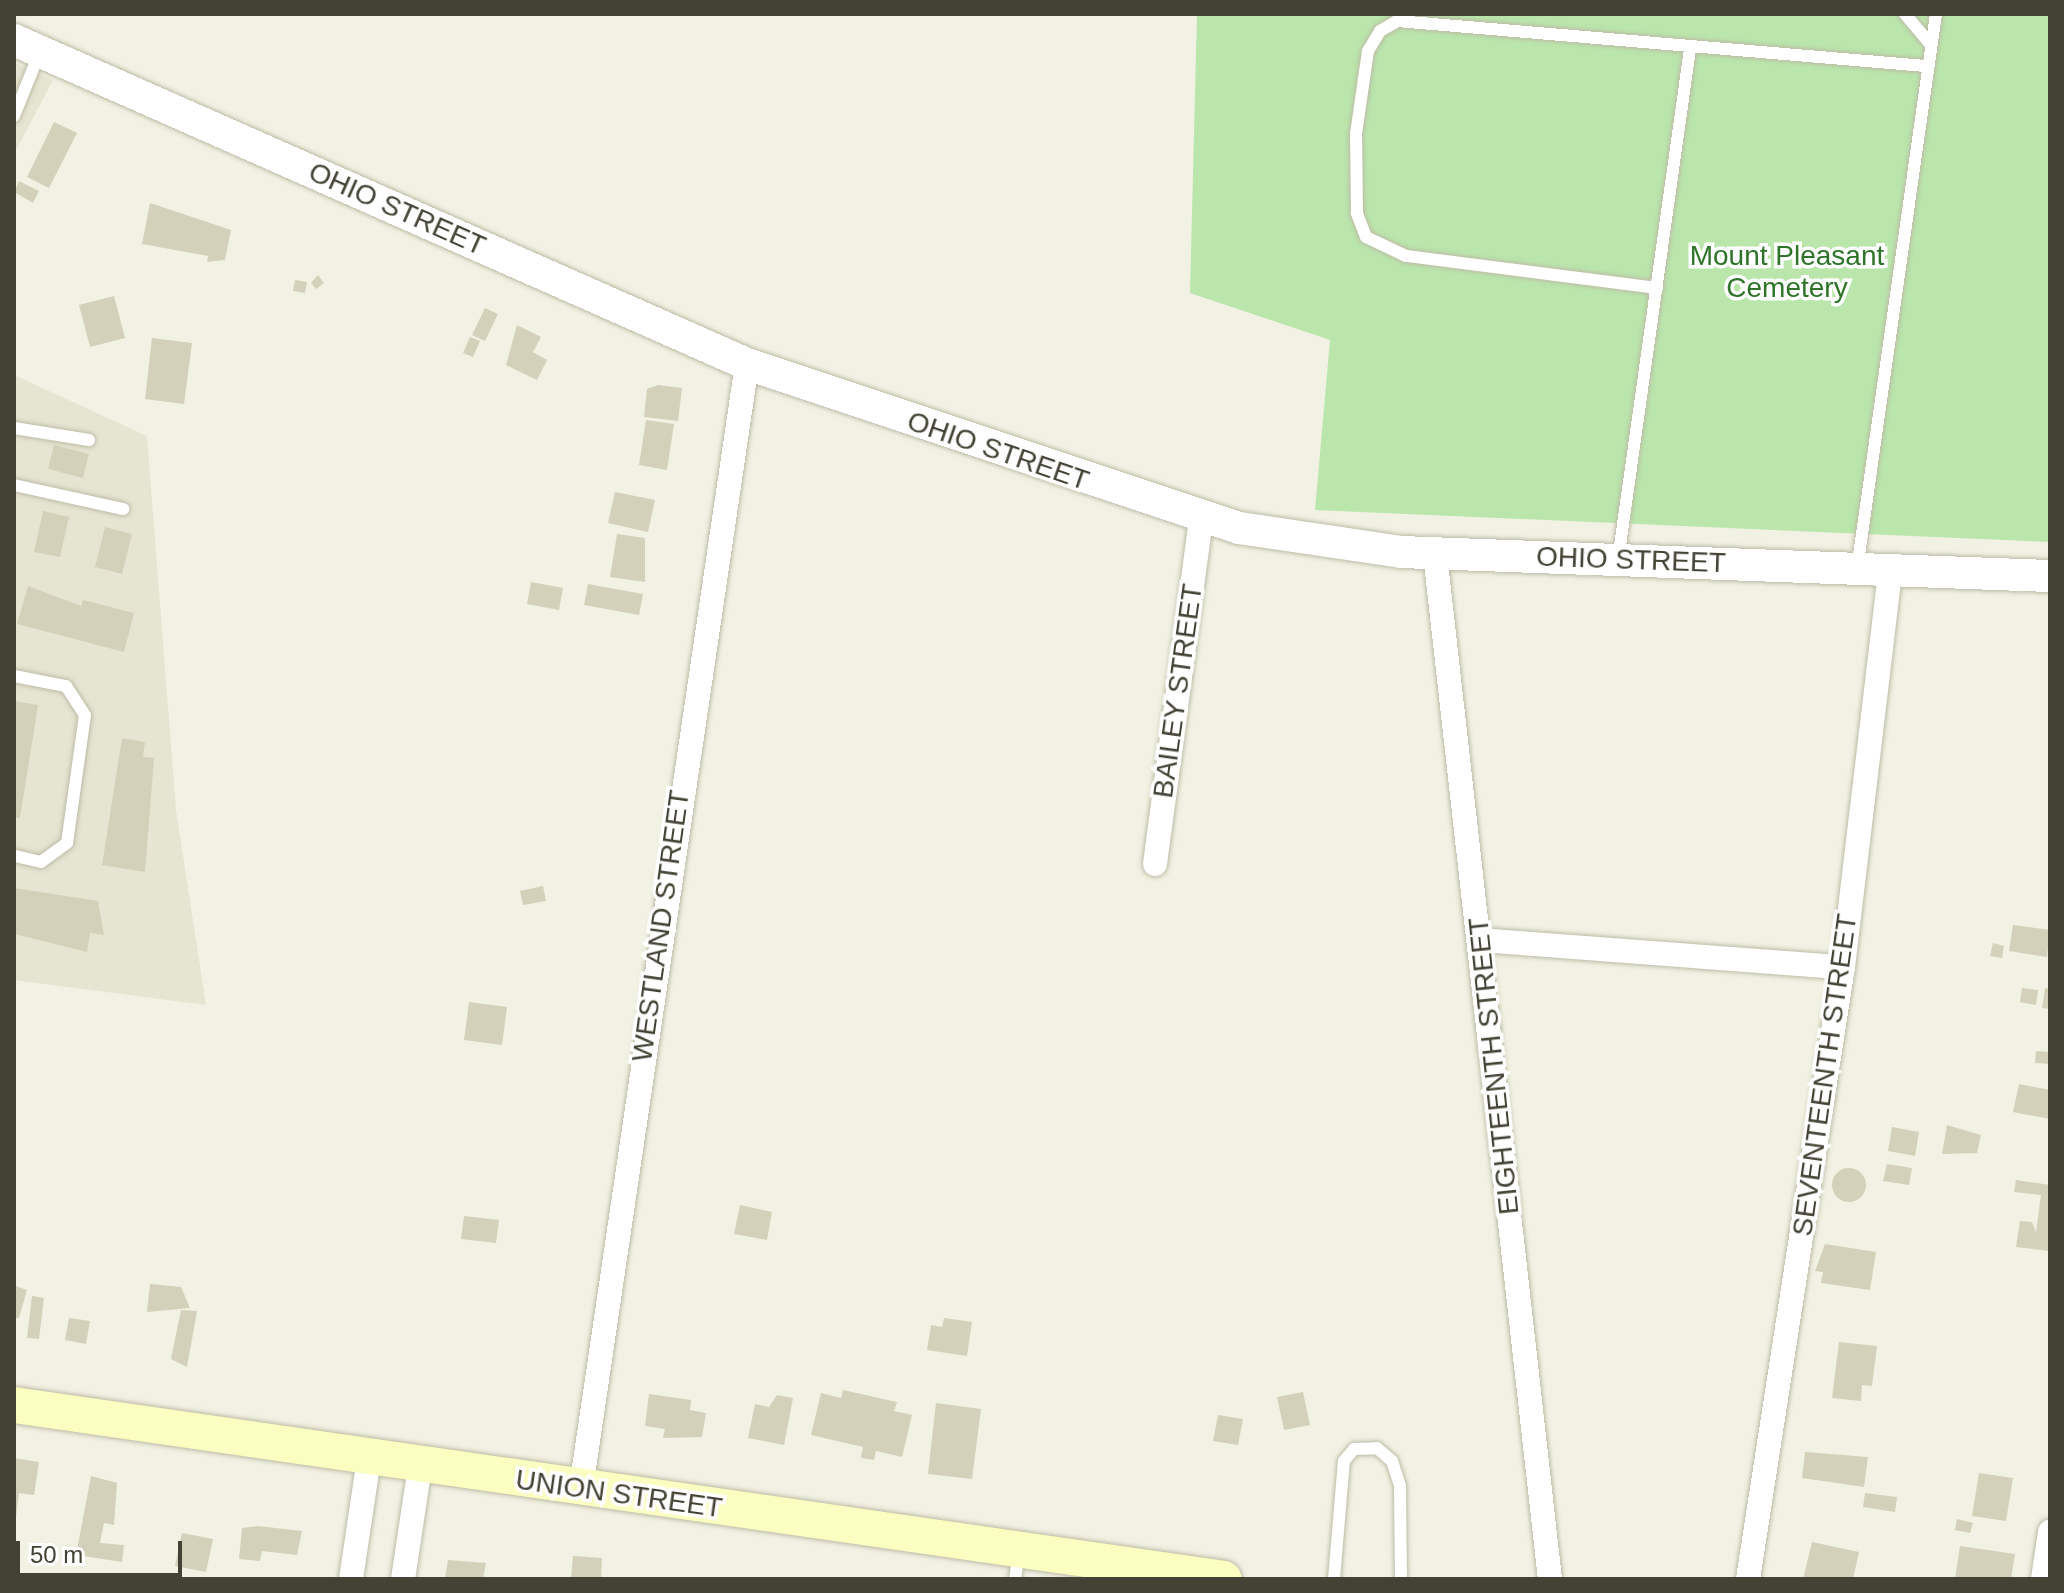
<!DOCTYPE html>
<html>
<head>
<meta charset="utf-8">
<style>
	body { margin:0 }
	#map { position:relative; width:2064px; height:1593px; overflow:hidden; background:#f1f2e3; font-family:Helvetica,sans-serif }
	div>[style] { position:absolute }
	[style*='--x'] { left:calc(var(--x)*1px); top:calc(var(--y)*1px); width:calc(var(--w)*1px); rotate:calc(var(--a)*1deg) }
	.residential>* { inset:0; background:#e5e5d2 }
	.green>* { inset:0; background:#bae6ac }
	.building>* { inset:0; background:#d3d1b9 }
	.round { border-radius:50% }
	.roads { filter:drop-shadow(0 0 2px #bdbca6) drop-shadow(0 0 2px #bdbca6) }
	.service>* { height:12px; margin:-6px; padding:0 6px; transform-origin:6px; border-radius:6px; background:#fff }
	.minor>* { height:24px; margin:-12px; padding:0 12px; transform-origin:12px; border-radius:12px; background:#fff }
	.tertiary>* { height:32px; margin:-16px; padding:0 16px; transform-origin:16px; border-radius:16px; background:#fff }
	.secondary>* { height:36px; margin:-18px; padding:0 18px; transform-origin:18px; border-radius:18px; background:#fafec1 }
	span { translate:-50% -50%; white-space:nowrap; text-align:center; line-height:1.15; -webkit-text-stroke:7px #fff; paint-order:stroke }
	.street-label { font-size:28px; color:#434234 }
	.park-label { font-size:28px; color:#2e7428 }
	.frame { position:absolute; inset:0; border:16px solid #434234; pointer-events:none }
	.scale { position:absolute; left:16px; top:1541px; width:166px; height:36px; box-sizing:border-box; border:4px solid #434234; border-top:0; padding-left:10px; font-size:24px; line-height:28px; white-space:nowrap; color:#434234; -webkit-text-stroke:6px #fff; paint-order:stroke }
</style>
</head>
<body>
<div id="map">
	<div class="residential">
		<div style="clip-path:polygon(14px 63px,53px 80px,14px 154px)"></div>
		<div style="clip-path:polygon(14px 375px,147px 436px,176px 810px,206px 1005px,14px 980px)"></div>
	</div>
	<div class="green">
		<div style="clip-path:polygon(1197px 14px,2050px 14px,2050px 542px,1315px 510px,1330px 340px,1190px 293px)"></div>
	</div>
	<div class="building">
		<div style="clip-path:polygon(54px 122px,77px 133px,49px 188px,27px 177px)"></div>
		<div style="clip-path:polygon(19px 181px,39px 191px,33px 203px,14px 192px)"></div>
		<div style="clip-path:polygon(150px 203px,231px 230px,225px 260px,207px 262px,208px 256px,142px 244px)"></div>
		<div style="clip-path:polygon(318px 275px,324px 283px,316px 289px,311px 283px)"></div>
		<div style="clip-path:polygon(295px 280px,307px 282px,305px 293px,293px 291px)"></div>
		<div style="clip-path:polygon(114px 296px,125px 338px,90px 347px,79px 305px)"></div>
		<div style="clip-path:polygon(485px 308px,498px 314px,485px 341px,472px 335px)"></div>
		<div style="clip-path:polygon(517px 325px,541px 337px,533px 352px,547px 360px,537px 380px,506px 365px)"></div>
		<div style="clip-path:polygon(470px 337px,480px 341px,473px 357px,463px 353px)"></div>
		<div style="clip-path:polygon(152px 338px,192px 343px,184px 404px,145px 399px)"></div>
		<div style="clip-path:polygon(658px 385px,682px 388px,678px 421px,644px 417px,647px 389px)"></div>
		<div style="clip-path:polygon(646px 420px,674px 424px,667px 470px,639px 465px)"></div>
		<div style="clip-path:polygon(54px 445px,89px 454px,83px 478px,48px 469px)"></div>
		<div style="clip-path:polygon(615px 492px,655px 500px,648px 532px,608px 523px)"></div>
		<div style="clip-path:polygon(43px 511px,69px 517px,60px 557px,34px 552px)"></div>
		<div style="clip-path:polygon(105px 527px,132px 534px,122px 574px,95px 567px)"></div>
		<div style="clip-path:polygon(617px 534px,645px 538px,645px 582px,610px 577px)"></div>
		<div style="clip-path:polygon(531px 582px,563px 588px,559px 610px,527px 604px)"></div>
		<div style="clip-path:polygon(588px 584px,643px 594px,639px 615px,584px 605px)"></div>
		<div style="clip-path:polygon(28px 586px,81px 606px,83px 600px,134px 613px,124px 652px,17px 624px)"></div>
		<div style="clip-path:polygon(14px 701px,38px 705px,20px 818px,14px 817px)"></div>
		<div style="clip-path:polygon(122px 738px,145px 742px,143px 757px,154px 758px,145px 872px,102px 865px)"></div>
		<div style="clip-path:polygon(543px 886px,546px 901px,523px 905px,520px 891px)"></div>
		<div style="clip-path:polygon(14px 888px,98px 901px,104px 935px,90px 933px,87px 952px,14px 934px)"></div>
		<div style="clip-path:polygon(2013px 925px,2050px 930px,2047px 957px,2009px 951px)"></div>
		<div style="clip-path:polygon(1993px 943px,2004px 946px,2002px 958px,1990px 956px)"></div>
		<div style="clip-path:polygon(2022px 988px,2038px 990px,2036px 1005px,2020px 1002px)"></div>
		<div style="clip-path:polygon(2045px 988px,2050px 989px,2050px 1009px,2042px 1008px)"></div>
		<div style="clip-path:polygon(469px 1002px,507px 1007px,502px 1045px,464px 1040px)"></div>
		<div style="clip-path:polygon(2036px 1051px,2050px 1052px,2050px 1064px,2035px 1063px)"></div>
		<div style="clip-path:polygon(2019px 1084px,2050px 1090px,2050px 1119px,2013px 1112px)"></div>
		<div style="clip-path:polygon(1947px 1125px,1981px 1135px,1977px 1153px,1942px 1154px)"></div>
		<div style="clip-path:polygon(1892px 1127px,1919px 1132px,1915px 1156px,1888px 1151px)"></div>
		<div style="clip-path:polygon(1887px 1164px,1912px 1168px,1909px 1185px,1883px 1181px)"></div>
		<div class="round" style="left:1832px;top:1168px;width:34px;height:34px"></div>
		<div style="clip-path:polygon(2016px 1180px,2050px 1185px,2050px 1251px,2016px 1247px,2020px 1221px,2032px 1222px,2036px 1232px,2041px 1195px,2014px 1192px)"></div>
		<div style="clip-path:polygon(740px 1205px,772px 1212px,767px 1240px,734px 1234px)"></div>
		<div style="clip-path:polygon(464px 1216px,499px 1220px,496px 1243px,461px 1239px)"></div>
		<div style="clip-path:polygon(1825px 1244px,1876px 1252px,1870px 1290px,1821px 1283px,1823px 1272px,1815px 1271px)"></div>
		<div style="clip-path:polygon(150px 1284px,181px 1287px,190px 1308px,147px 1312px)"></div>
		<div style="clip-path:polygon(16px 1286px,27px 1290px,19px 1318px,14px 1318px)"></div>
		<div style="clip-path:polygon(32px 1296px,44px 1298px,39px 1339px,27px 1338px)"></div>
		<div style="clip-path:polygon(181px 1310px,197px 1311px,187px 1367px,171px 1359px)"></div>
		<div style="clip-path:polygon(69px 1318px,90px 1321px,86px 1344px,65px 1340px)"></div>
		<div style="clip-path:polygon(944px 1318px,972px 1322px,967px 1356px,927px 1350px,931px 1325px,942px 1327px)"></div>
		<div style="clip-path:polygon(1839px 1342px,1877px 1346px,1872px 1386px,1862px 1385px,1861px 1401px,1832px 1398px)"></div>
		<div style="clip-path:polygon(843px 1390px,897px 1402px,894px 1411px,912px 1415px,902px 1457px,876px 1451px,874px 1460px,861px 1458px,863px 1447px,811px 1435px,821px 1393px,841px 1398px)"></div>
		<div style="clip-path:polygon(1303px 1392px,1310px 1425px,1284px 1430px,1277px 1397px)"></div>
		<div style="clip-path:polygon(649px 1394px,691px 1400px,690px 1410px,706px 1413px,702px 1437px,663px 1438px,665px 1429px,645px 1426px)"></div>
		<div style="clip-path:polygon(777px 1395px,793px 1398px,784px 1445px,748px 1438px,755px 1404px,769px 1407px)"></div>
		<div style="clip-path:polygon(936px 1403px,981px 1409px,972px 1479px,928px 1474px)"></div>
		<div style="clip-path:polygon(1218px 1415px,1243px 1419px,1238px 1445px,1213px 1441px)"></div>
		<div style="clip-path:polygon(1805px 1452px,1868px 1457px,1864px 1487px,1802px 1478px)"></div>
		<div style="clip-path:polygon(14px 1458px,39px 1462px,34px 1495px,19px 1493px,16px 1517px)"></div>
		<div style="clip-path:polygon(1979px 1473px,2013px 1478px,2006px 1521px,1972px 1516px)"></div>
		<div style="clip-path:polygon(91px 1476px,117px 1483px,114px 1525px,104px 1523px,100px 1543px,124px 1545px,122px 1562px,76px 1555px)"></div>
		<div style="clip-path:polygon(1865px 1493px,1897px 1497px,1895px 1512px,1863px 1507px)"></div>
		<div style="clip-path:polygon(1957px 1519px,1973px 1523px,1970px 1533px,1955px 1530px)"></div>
		<div style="clip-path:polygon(258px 1526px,302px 1531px,297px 1555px,262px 1551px,260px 1561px,239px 1559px,242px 1528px)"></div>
		<div style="clip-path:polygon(182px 1533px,213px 1539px,206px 1572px,175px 1566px)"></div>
		<div style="clip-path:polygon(1812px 1542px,1859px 1552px,1853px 1579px,1803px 1579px)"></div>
		<div style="clip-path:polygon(1960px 1546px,2015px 1554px,2011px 1579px,1955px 1579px)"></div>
		<div style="clip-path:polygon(573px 1556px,602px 1558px,601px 1579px,571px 1579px)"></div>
		<div style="clip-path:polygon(448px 1560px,486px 1563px,483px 1579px,445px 1579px)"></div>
	</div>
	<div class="roads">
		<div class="service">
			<div style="--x:1905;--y:14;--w:39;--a:50"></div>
			<div style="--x:14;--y:116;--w:67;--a:-68"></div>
			<div style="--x:1657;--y:288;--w:253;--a:-172.7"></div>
			<div style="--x:1406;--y:256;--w:44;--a:-154.6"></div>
			<div style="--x:1366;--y:237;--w:26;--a:-111"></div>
			<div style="--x:1357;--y:213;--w:79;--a:-90.7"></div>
			<div style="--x:1356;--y:134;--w:84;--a:-81.8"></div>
			<div style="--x:1368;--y:51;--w:23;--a:-59"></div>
			<div style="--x:1380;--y:31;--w:20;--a:-30"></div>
			<div style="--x:1397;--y:21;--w:530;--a:4.87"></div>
			<div style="--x:14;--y:428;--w:76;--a:9.1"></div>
			<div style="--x:14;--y:485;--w:112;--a:12.4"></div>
			<div style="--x:1618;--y:560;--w:516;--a:-81.98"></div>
			<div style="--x:1857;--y:569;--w:561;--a:-81.9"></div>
			<div style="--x:14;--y:676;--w:53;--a:10.9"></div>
			<div style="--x:66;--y:686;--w:35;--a:57"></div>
			<div style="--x:85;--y:715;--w:129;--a:98"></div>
			<div style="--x:67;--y:843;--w:32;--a:144"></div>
			<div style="--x:41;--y:862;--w:28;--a:-167"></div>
			<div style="--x:1015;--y:1579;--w:26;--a:-81"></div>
			<div style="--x:1334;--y:1579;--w:118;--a:-85.2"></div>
			<div style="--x:1344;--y:1461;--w:16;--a:-50"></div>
			<div style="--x:1354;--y:1449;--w:23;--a:-2"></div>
			<div style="--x:1377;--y:1448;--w:20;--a:41"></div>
			<div style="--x:1392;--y:1461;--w:26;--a:72"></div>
			<div style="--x:1400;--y:1486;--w:93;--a:89.4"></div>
		</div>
		<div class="minor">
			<div style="--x:1435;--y:554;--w:1031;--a:83.6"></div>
			<div style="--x:1155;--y:864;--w:349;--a:-82.4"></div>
			<div style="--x:1480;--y:940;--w:364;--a:4.3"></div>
			<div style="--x:581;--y:1488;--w:1136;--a:-81.6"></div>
			<div style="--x:351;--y:1579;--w:121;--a:-81.5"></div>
			<div style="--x:403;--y:1579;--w:113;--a:-81.4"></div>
			<div style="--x:1748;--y:1579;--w:619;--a:-81.18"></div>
			<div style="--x:1843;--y:967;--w:400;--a:-83.2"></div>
			<div style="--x:2043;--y:1579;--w:48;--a:-81.5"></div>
		</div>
		<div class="tertiary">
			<div style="--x:14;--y:40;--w:801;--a:23.85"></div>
			<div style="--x:747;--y:364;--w:519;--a:18.43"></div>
			<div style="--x:1239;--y:528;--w:164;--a:8.4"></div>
			<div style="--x:1401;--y:552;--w:649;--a:2.12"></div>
		</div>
		<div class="secondary">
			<div style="--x:14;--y:1405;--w:1222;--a:8.18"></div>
		</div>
	</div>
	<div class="street-label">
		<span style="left:397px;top:209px;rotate:24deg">OHIO STREET</span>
		<span style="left:998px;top:451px;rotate:19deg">OHIO STREET</span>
		<span style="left:1631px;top:560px;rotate:2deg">OHIO STREET</span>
		<span style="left:1178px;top:691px;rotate:-82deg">BAILEY STREET</span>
		<span style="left:661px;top:926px;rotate:-82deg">WESTLAND STREET</span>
		<span style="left:1494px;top:1066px;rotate:-96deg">EIGHTEENTH STREET</span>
		<span style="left:1825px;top:1075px;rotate:-82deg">SEVENTEENTH STREET</span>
		<span style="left:619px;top:1494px;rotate:8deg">UNION STREET</span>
	</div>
	<div class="park-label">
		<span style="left:1787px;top:272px">Mount Pleasant<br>Cemetery</span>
	</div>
	<div class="frame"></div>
	<div class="scale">50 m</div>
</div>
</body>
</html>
